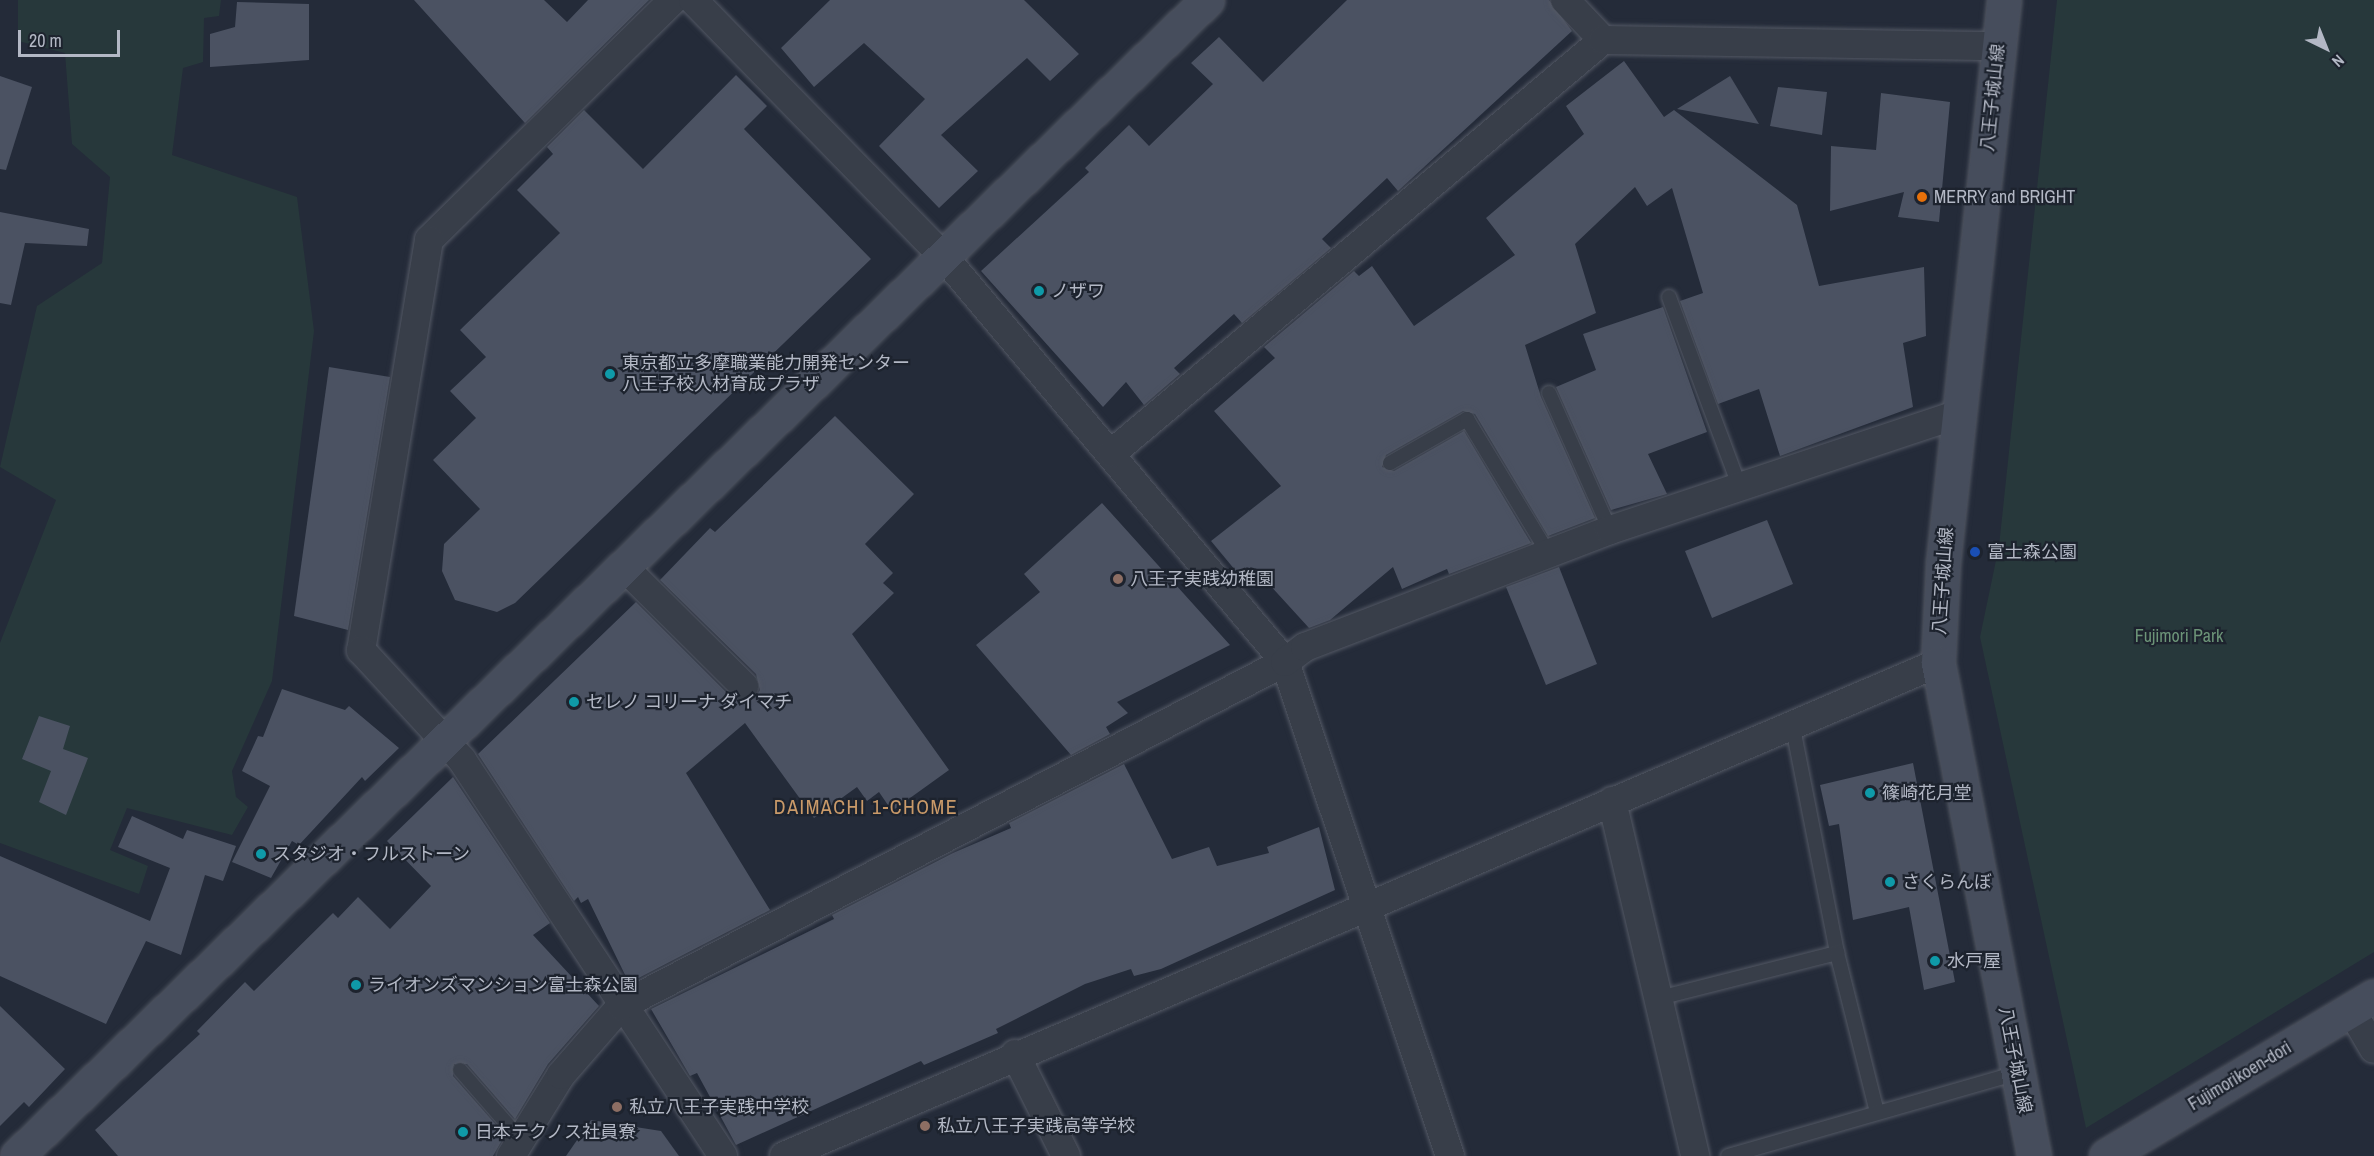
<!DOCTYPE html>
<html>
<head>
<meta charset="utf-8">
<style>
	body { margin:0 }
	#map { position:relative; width:2374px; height:1156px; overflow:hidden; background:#242b39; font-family:"Archivo Narrow","Noto Sans JP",sans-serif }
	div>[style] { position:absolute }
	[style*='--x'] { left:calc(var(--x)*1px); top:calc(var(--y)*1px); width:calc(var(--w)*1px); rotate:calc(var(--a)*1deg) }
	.green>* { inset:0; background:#27383b }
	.building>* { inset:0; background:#4b5262 }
	.roads { filter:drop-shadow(0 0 2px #535864) drop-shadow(0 0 2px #535864) }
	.lane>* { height:14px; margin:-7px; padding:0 7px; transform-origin:7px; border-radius:7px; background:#383e49 }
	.street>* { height:28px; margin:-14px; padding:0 14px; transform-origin:14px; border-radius:14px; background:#383e49 }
	.secondary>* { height:33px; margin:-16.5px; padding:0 16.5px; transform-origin:16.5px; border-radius:16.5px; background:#464d5c }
	.dots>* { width:16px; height:16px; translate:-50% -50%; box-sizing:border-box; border:3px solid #1d232e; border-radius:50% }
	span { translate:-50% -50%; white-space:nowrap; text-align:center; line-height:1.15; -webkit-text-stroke:4.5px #1d232e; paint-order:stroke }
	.street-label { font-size:18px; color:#b3b8c5 }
	.poi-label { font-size:18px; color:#b3b8c5 }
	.left { translate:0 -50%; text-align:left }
	.park-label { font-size:18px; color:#6c9478 }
	.neighbourhood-label { font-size:20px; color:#ca9a69; letter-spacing:1.5px }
	.north { position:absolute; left:2296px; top:18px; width:60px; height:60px; -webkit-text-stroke:4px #1d232e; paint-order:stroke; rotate:137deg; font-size:16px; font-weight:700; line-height:24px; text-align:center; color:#b3b8c5 }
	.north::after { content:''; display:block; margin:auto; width:21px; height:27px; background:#b3b8c5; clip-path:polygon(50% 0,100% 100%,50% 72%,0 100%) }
	.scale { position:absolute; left:18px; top:30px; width:102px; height:27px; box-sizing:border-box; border:3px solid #b3b8c5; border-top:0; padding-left:8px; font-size:18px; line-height:21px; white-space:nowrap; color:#b3b8c5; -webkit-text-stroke:4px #1d232e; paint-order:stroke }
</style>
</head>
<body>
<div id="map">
	<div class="green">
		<div style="clip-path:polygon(18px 0,221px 0,219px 16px,204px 18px,203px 62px,183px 68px,172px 155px,297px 197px,314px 331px,272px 681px,232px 771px,236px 797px,248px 807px,232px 835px,127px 808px,110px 850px,148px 866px,139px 894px,0 843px,0 643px,56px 500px,0 467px,37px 306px,102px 263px,110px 177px,72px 144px,65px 53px,18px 41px)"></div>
		<div style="clip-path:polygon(2057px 0,2374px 0,2374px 952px,2086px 1128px,1980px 637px,1999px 546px)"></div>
	</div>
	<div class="building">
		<div style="clip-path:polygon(414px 0,544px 0,567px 22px,588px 0,649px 0,525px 123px)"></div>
		<div style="clip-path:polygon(830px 0,1024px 0,1079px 54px,1050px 81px,1027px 58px,941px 135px,978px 171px,939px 208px,879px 146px,925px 99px,864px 43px,814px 87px,781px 48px)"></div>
		<div style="clip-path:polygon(1347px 0,1549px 0,1572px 31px,1398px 191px,1387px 178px,1322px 239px,1331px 248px,1242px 323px,1234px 314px,1174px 368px,1180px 374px,1144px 405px,1126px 382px,1103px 407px,981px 271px,1089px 172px,1085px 168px,1129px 125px,1149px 146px,1213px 84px,1191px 63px,1219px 37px,1263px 82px)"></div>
		<div style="clip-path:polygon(237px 2px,309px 4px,309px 60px,210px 67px,210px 34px,235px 27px)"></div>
		<div style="clip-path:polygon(1624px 61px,1664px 117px,1674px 110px,1797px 205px,1819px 286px,1924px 267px,1926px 336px,1903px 343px,1913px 407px,1780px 456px,1759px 389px,1718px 404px,1680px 301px,1703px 293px,1672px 188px,1647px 206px,1635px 187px,1575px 244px,1596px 313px,1525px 345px,1541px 397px,1595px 518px,1548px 536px,1475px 414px,1463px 411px,1386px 455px,1382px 467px,1394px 471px,1464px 431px,1531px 543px,1449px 574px,1447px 569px,1402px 589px,1393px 567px,1330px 620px,1309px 628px,1258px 572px,1245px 582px,1211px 541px,1281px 486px,1214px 411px,1275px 358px,1264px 347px,1354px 271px,1359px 276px,1372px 266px,1414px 326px,1515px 255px,1486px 218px,1584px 134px,1566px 106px)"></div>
		<div style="clip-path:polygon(736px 75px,767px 106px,744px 129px,871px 259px,515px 603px,497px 612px,455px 600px,442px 571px,444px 544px,480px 509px,433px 460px,476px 418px,450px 391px,486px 357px,460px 330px,560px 233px,517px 190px,553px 154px,547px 147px,584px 110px,643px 169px)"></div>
		<div style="clip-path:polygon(0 76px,32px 87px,6px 170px,0 169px)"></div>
		<div style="clip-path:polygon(1730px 76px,1759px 124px,1677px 109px)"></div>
		<div style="clip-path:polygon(1778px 87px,1827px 92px,1822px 135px,1770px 126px)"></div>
		<div style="clip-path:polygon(1881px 93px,1950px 102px,1939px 222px,1898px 217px,1904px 192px,1830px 211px,1831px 146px,1876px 150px)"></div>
		<div style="clip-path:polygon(0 212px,89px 229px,87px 246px,25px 243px,11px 305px,0 303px)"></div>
		<div style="clip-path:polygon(1663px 307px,1707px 432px,1648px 454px,1667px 494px,1611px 510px,1556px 387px,1596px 370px,1583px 334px)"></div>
		<div style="clip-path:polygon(329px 367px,390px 377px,348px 630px,294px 616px)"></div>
		<div style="clip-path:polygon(835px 416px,914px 494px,865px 544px,893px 573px,883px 583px,894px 593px,852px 634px,949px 770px,892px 811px,879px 792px,867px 801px,857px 787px,814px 818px,745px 723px,686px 773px,770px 910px,629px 983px,588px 899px,581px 903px,578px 897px,574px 901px,478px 754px,636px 602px,732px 698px,740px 702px,755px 698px,760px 690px,756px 674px,660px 580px,710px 528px,715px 532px)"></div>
		<div style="clip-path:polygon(1102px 503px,1230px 645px,1117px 702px,1128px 713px,1106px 727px,1110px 734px,1071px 755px,976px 645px,1040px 592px,1024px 574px)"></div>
		<div style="clip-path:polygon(1767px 520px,1793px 584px,1712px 618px,1685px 551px)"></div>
		<div style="clip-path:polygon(1559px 567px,1597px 664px,1546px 685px,1506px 587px)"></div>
		<div style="clip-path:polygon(282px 689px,345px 710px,349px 706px,399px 748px,365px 781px,362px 777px,299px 845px,292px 841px,271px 878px,232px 862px,270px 786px,242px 771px,258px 736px,263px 737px)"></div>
		<div style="clip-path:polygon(39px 716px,70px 726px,63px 749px,88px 758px,66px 815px,39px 802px,51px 771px,22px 759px)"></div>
		<div style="clip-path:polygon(1913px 763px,1955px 982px,1924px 990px,1909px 907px,1853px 920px,1839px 824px,1829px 826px,1820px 785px)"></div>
		<div style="clip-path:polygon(1124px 764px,1172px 859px,1209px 847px,1217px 866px,1269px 853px,1267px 847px,1319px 827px,1335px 890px,1161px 969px,1134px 976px,1131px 969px,1085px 984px,996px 1029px,998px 1033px,924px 1065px,921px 1061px,736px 1145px,697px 1073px,690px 1076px,651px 1009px,834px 919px,832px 915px,953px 853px,1011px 828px,1009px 823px)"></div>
		<div style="clip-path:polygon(453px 777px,550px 923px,533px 935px,599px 1006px,548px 1064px,515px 1119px,467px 1064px,454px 1064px,453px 1076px,505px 1135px,493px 1156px,118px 1156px,95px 1130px,200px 1034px,197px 1031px,245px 982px,254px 991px,333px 913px,338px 918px,358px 897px,390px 929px,431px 886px,387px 841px)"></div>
		<div style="clip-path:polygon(132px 816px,183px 839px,187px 830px,236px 846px,223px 881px,205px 875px,181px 955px,146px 941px,106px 1024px,0 976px,0 856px,150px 921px,170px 868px,118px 847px)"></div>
		<div style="clip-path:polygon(0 1006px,65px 1069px,29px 1107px,24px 1102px,0 1126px)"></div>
		<div style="clip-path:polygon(591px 1120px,661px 1131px,679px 1156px,566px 1156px)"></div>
	</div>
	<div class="roads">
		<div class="lane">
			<div style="--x:1669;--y:297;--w:204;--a:69.6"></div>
			<div style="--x:1549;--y:393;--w:150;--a:66"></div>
			<div style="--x:1390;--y:463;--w:89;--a:-29.7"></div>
			<div style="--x:1467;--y:419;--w:157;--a:58.8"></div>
			<div style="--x:1792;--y:723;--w:234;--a:78.9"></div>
			<div style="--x:1659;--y:998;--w:184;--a:-14.2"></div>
			<div style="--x:1837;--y:953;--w:164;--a:75.9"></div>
			<div style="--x:460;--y:1070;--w:93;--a:48.9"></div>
			<div style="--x:1728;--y:1156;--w:301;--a:-16"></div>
		</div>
		<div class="street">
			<div style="--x:673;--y:0;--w:342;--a:135.5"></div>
			<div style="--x:429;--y:240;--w:416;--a:99.4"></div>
			<div style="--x:361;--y:650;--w:149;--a:47.4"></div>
			<div style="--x:462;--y:760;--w:474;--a:56.6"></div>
			<div style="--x:693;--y:0;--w:359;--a:45.7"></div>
			<div style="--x:944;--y:257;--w:529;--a:49.9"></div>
			<div style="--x:1285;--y:662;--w:521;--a:71.53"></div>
			<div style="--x:1565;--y:0;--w:55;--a:46.5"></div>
			<div style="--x:1112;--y:453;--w:642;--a:-40.07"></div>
			<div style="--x:1603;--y:40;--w:396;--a:0.9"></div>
			<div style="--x:625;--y:568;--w:168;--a:44.8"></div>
			<div style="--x:1612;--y:801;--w:365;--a:76.8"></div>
			<div style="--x:2351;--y:1010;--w:45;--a:59.5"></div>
			<div style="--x:1015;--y:1054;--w:114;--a:63.4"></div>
			<div style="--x:511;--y:1156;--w:95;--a:-58.3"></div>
			<div style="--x:561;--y:1075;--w:91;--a:-49"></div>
			<div style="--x:621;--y:1006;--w:748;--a:-27.39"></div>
			<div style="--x:1285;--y:662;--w:25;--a:-37"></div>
			<div style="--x:1305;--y:647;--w:327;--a:-21"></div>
			<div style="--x:1610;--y:530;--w:367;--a:-18.4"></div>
			<div style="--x:784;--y:1156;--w:1255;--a:-23.13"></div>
		</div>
		<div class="secondary">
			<div style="--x:2004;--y:0;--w:566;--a:96.18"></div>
			<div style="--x:1943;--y:563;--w:100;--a:92.9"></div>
			<div style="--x:1938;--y:663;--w:502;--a:78.98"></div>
			<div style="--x:17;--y:1156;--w:1659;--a:-44.17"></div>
			<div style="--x:2106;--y:1156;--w:312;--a:-30.8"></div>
		</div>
	</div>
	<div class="dots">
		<div style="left:1922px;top:197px;background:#e8710a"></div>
		<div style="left:1039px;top:291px;background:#0f9aa8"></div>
		<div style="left:610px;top:374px;background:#0f9aa8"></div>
		<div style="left:1975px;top:552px;background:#1a4fb4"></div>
		<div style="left:1118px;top:579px;background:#8d6e63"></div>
		<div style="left:574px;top:702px;background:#0f9aa8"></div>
		<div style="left:1870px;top:793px;background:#0f9aa8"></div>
		<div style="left:261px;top:854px;background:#0f9aa8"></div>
		<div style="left:1890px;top:882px;background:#0f9aa8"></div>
		<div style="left:1935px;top:961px;background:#0f9aa8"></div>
		<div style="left:356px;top:985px;background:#0f9aa8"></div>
		<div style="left:617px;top:1107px;background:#8d6e63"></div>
		<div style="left:925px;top:1126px;background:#8d6e63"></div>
		<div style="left:463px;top:1132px;background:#0f9aa8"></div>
	</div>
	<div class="street-label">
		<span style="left:1993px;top:98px;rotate:-84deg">八王子城山線</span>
		<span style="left:1943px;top:581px;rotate:-86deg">八王子城山線</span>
		<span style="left:2015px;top:1060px;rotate:79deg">八王子城山線</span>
		<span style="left:2240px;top:1076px;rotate:-31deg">Fujimorikoen-dori</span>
	</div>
	<div class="poi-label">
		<span class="left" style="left:1934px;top:197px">MERRY and BRIGHT</span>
		<span class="left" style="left:1051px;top:291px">ノザワ</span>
		<span class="left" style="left:622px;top:374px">東京都立多摩職業能力開発センター<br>八王子校人材育成プラザ</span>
		<span class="left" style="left:1987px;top:552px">富士森公園</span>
		<span class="left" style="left:1130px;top:579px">八王子実践幼稚園</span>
		<span class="left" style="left:586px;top:702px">セレノ コリーナ ダイマチ</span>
		<span class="left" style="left:1882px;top:793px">篠崎花月堂</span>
		<span class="left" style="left:273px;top:854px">スタジオ・フルストーン</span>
		<span class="left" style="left:1902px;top:882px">さくらんぼ</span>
		<span class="left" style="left:1947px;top:961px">水戸屋</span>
		<span class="left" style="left:368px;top:985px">ライオンズマンション富士森公園</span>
		<span class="left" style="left:629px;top:1107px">私立八王子実践中学校</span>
		<span class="left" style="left:937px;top:1126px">私立八王子実践高等学校</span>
		<span class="left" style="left:475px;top:1132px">日本テクノス社員寮</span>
	</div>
	<div class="park-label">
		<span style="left:2179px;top:636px">Fujimori Park</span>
	</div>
	<div class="neighbourhood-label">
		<span style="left:866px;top:806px">DAIMACHI 1-CHOME</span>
	</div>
	<div class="north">N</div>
	<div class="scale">20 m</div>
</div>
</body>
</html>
